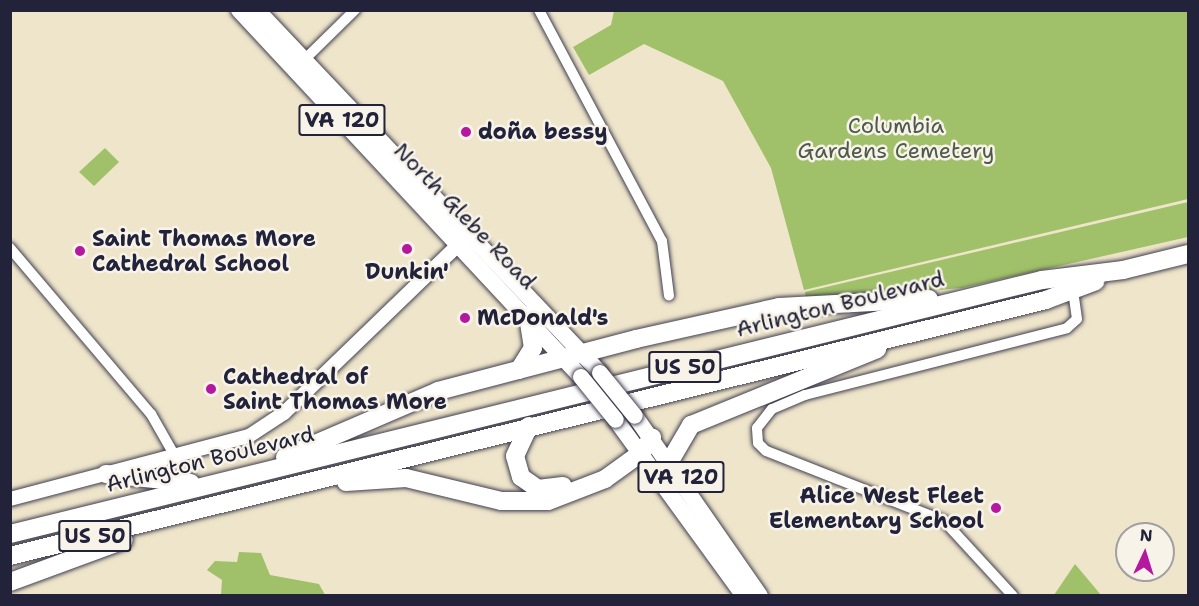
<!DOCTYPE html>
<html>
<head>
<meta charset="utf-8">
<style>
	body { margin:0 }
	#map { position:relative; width:1199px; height:606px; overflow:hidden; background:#eee5ca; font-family:"Shantell Sans",sans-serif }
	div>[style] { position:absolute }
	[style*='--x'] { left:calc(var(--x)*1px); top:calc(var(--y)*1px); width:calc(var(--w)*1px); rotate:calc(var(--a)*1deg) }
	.green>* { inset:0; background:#a0c169 }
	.roads { filter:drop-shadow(0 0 2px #413f50) drop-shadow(0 0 2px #413f50) }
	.minor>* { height:10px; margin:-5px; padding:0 5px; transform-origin:5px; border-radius:5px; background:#fff }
	.tertiary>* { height:14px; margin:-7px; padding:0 7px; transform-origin:7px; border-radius:7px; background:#fff }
	.primary>* { height:16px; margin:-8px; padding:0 8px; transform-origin:8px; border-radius:8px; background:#fff }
	.trunk>* { height:18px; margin:-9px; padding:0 9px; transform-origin:9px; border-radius:9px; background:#fff }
	.bridges { filter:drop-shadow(0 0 2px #413f50) drop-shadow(0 0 2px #413f50) }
	.primary-bridge>* { height:16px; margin:-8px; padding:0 8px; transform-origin:8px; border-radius:8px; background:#fff }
	.dots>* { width:16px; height:16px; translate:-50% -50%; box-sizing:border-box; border:3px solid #f7f3e8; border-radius:50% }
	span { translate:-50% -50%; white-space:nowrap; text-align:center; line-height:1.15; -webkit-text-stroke:5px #f7f3e8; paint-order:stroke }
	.shield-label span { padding:2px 4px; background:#f7f3e8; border:2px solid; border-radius:4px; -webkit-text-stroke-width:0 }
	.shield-label { font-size:21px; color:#22223b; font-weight:700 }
	.park-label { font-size:22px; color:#4e5a4b }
	.poi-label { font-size:22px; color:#22223b; font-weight:700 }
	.left { translate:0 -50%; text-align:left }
	.right { translate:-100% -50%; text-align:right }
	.street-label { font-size:22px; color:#22223b }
	.frame { position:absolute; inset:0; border:12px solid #22223b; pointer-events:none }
	.north { position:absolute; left:1115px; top:522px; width:60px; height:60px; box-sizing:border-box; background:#f7f3e8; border:2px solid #a29fa3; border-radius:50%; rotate:4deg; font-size:16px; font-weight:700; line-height:24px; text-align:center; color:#22223b }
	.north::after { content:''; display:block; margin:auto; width:21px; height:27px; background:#b5179e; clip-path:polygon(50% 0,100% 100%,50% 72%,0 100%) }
</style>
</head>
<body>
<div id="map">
	<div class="green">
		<div style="clip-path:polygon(614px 11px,1188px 11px,1188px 199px,804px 290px,771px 168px,723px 81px,644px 44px,589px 75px,573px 47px,611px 25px)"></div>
		<div style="clip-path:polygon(105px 148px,119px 162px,94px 186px,79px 172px)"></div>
		<div style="clip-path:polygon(1188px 202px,1188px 237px,962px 288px,806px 301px,805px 292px)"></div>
		<div style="clip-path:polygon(239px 552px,261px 553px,270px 575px,319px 584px,325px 595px,221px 595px,222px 580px,207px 570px,215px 561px,237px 562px)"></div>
		<div style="clip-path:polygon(1075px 564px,1101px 595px,1054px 595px)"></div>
	</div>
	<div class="roads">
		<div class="minor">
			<div style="--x:539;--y:10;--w:262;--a:62"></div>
			<div style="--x:662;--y:241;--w:55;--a:82.7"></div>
			<div style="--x:301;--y:63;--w:76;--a:-44.5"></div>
			<div style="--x:10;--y:248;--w:218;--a:49.7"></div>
			<div style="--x:151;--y:414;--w:51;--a:60.4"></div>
			<div style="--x:1013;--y:596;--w:102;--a:-132.6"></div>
			<div style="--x:944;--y:521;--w:191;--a:-158.5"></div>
			<div style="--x:766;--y:451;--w:11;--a:-135"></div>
			<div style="--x:758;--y:443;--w:15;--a:-94"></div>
			<div style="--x:757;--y:428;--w:24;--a:-52"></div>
			<div style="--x:772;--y:409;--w:36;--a:-23"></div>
			<div style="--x:805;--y:395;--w:270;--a:-14.3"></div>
			<div style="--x:1067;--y:328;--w:13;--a:-42"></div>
			<div style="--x:1077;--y:319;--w:30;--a:-98"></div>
		</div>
		<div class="tertiary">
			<div style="--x:10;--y:499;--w:247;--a:-14.8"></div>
			<div style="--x:249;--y:436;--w:42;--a:-33.3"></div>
			<div style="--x:284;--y:413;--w:252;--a:-44"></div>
		</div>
		<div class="primary">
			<div style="--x:239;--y:10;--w:502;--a:47.02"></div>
			<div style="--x:257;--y:10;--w:499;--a:46.6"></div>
			<div style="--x:635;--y:416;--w:219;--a:55.2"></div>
			<div style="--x:616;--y:420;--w:218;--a:54"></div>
		</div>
		<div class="trunk">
			<div style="--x:519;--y:370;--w:26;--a:-58"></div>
			<div style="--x:533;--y:348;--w:33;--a:-99"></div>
			<div style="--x:529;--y:426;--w:33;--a:115"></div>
			<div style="--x:515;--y:456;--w:22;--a:74"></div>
			<div style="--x:521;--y:477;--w:21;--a:35"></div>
			<div style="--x:538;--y:489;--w:25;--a:-7"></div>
			<div style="--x:285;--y:457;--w:167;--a:-23.3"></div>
			<div style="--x:438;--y:391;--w:205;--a:-14.7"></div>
			<div style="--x:636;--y:339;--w:147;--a:-12.6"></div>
			<div style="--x:779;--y:307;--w:150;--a:-3.1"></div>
			<div style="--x:670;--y:461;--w:42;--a:-59.7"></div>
			<div style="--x:691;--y:425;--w:201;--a:-22.2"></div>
			<div style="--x:106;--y:474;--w:85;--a:6"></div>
			<div style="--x:346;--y:482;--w:60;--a:-3.8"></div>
			<div style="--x:406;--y:478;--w:98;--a:13.6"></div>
			<div style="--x:501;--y:501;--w:47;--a:0"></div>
			<div style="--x:548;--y:501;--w:61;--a:-21.1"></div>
			<div style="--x:605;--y:479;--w:44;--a:-35.8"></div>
			<div style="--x:641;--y:453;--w:19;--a:-54"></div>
			<div style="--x:10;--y:534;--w:1063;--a:-13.83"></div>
			<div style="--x:1042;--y:280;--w:82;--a:-7"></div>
			<div style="--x:1123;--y:270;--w:67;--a:-13.8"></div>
			<div style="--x:10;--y:556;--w:1067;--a:-13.88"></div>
			<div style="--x:1046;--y:300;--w:53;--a:-20.8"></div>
			<div style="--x:10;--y:582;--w:121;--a:-20.2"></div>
		</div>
	</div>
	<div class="bridges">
		<div class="primary-bridge">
			<div style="--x:600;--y:373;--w:55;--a:50.9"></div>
			<div style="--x:581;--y:377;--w:55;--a:50.9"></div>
		</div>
	</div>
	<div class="dots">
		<div style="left:466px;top:132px;background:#b5179e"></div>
		<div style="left:407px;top:249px;background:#b5179e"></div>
		<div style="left:80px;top:251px;background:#b5179e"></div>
		<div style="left:465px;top:318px;background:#b5179e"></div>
		<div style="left:211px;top:389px;background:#b5179e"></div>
		<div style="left:996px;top:508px;background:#b5179e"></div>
	</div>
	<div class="shield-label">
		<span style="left:342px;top:120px">VA 120</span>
		<span style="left:685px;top:367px">US 50</span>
		<span style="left:681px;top:477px">VA 120</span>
		<span style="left:95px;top:536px">US 50</span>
	</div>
	<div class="park-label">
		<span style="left:896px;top:138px">Columbia<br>Gardens Cemetery</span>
	</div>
	<div class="poi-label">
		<span class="left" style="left:478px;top:132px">doña bessy</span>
		<span class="left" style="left:92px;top:251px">Saint Thomas More<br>Cathedral School</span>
		<span style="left:407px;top:272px">Dunkin'</span>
		<span class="left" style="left:477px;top:318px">McDonald's</span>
		<span class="left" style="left:223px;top:389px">Cathedral of<br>Saint Thomas More</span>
		<span class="right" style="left:984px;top:508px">Alice West Fleet<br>Elementary School</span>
	</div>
	<div class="street-label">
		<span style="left:465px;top:216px;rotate:46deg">North Glebe Road</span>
		<span style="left:840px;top:304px;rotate:-14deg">Arlington Boulevard</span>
		<span style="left:210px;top:459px;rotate:-14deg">Arlington Boulevard</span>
	</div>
	<div class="frame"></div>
	<div class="north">N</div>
</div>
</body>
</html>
